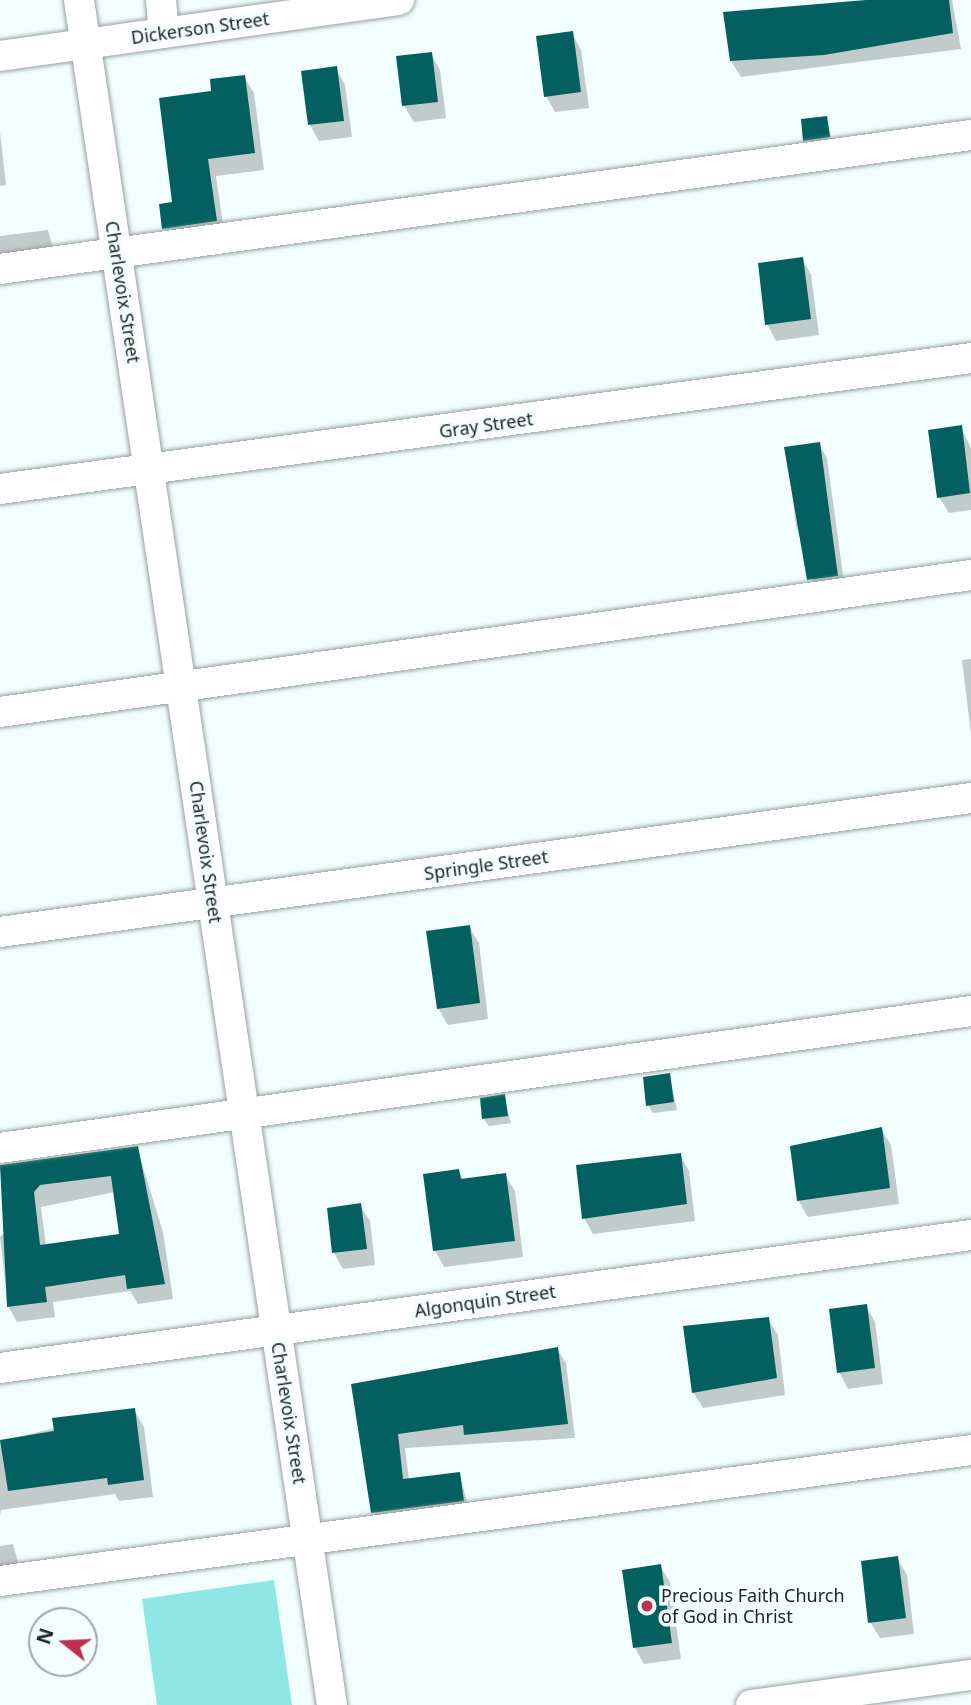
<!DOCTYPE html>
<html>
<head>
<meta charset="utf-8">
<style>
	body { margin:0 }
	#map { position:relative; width:971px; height:1705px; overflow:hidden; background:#f1fefd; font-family:"Noto Sans",sans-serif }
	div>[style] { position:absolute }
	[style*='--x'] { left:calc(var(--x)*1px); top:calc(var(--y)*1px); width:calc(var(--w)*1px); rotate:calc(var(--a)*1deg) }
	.green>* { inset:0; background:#8fe7e5 }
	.shadow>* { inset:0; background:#0003 }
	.building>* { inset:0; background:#046060 }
	.roads { filter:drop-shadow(0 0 2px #95a1a0) drop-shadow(0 0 2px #95a1a0) }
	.minor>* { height:30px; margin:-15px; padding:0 15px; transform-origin:15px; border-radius:15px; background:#fff }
	.dots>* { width:19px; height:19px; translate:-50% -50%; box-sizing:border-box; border:4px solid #f1fefd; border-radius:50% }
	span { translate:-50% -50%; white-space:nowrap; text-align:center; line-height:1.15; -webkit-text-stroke:7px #f1fefd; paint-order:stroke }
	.street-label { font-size:18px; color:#212525 }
	.poi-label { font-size:18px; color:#212525 }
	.left { translate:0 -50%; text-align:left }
	.north { position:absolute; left:28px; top:1607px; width:70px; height:70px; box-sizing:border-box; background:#f1fefd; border:2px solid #9ea7a7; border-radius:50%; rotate:288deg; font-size:19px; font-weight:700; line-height:28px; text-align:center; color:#212525 }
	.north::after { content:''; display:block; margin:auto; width:24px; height:32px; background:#c02f4d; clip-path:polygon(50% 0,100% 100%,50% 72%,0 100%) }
</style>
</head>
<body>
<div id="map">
	<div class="green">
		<div style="clip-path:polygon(274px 1580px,292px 1705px,157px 1705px,142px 1599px)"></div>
	</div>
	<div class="shadow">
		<div style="clip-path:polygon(875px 0,952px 0,961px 49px,741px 77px,731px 61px,725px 13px)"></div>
		<div style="clip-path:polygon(572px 33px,581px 50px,589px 108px,555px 112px,546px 96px)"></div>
		<div style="clip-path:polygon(431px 54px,440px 70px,446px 118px,414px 122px,404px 106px)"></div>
		<div style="clip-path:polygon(336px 68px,345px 85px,352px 137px,319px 141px,310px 125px)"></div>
		<div style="clip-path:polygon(244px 77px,254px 93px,264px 170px,216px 176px,225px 238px,174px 245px,164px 228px,213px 93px)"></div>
		<div style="clip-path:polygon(826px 118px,833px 144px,809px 148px,805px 140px)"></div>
		<div style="clip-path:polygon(0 132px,6px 185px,0 186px)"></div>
		<div style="clip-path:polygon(48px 230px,54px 252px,0 263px,0 236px)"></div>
		<div style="clip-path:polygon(802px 258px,811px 275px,819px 335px,776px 341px,767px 324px)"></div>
		<div style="clip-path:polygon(961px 427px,971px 448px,971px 510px,949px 513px,939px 497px)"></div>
		<div style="clip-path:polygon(819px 444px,827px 458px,845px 590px,817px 594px,796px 525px,786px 448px)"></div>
		<div style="clip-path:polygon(971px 659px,971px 734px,962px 660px)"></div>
		<div style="clip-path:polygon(469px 927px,479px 943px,488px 1019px,448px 1025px,438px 1008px)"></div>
		<div style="clip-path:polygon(669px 1075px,677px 1110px,653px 1113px,648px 1105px)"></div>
		<div style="clip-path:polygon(504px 1096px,511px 1123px,489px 1126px,484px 1119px)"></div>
		<div style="clip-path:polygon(881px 1129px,891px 1145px,899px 1204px,808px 1217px,798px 1200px)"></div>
		<div style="clip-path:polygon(evenodd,137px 1148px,163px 1232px,173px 1299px,138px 1304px,130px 1291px,53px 1302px,55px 1317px,17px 1322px,8px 1306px,0 1237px,8px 1230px,0 1166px,137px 1148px,115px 1192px,121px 1235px,46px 1246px,41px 1207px,115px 1192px)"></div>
		<div style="clip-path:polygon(680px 1155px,689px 1171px,695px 1221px,593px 1234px,584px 1218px)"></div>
		<div style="clip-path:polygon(459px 1171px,464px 1181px,505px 1175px,515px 1191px,523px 1257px,444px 1267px,435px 1250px)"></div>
		<div style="clip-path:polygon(360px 1205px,370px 1221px,375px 1265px,343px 1269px,334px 1253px,329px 1209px)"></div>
		<div style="clip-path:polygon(866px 1306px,875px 1322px,883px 1384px,848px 1389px,839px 1372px)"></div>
		<div style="clip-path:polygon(768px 1319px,778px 1335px,785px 1395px,703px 1408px,693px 1392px)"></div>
		<div style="clip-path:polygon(557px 1349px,566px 1363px,575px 1438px,405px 1448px,409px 1480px,459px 1473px,471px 1515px,381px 1527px,373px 1513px,353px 1385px)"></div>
		<div style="clip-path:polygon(134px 1410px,144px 1427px,153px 1497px,119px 1501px,115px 1494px,1px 1510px,0 1516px,0 1441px)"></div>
		<div style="clip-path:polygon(13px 1544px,20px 1569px,0 1576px,0 1546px)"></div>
		<div style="clip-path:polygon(897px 1558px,907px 1575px,914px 1634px,880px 1638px,870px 1622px)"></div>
		<div style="clip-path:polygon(660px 1566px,670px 1582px,681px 1659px,644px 1664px,635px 1648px)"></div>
	</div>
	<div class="building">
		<div style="clip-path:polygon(866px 0,949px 0,953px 33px,824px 55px,730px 61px,723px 12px)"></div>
		<div style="clip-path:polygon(573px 31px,581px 92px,544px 97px,536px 36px)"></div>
		<div style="clip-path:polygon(432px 52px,438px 102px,402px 106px,396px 56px)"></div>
		<div style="clip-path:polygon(337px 66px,344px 121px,308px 125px,301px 71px)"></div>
		<div style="clip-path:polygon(245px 75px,255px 153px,208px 159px,217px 221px,162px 229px,159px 204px,172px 202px,159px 98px,211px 91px,210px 79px)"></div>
		<div style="clip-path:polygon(827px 116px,830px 137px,803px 141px,801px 119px)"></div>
		<div style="clip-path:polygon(803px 257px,811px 319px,765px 325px,758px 263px)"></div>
		<div style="clip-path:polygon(962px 425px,970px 493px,937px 498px,928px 430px)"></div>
		<div style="clip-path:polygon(820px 442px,838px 576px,807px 580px,784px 447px)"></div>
		<div style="clip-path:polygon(470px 925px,480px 1003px,437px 1009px,426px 931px)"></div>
		<div style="clip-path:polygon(670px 1073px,674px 1102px,646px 1106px,643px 1077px)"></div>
		<div style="clip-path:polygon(505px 1094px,508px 1116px,482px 1119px,480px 1098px)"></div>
		<div style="clip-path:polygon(882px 1127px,890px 1188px,797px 1201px,790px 1146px)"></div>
		<div style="clip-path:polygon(evenodd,138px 1146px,165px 1284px,127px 1289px,125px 1275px,45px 1287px,47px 1302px,7px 1307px,0 1165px,138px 1146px,111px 1176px,119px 1234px,40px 1245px,34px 1192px,40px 1185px,111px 1176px)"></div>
		<div style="clip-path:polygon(681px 1153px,687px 1204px,582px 1219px,576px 1165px)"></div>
		<div style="clip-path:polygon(459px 1169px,461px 1179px,506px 1173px,515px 1241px,433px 1251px,423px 1174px)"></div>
		<div style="clip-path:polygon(361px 1203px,367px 1249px,332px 1253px,327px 1208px)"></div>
		<div style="clip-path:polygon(867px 1304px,875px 1368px,837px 1373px,829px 1309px)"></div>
		<div style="clip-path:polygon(769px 1317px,777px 1378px,692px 1393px,683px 1326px)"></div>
		<div style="clip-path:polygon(558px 1347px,568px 1424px,464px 1435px,463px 1425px,398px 1434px,403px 1479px,460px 1472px,464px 1501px,371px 1513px,351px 1384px)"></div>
		<div style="clip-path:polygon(135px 1408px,144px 1480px,108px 1485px,107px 1478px,8px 1491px,0 1440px,54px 1431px,52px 1418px)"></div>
		<div style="clip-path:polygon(898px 1556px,906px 1618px,868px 1623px,861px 1561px)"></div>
		<div style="clip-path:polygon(661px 1564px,672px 1643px,633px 1648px,622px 1570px)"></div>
	</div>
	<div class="roads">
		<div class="minor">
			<div style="--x:79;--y:0;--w:1724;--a:81.56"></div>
			<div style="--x:161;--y:0;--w:33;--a:85"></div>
			<div style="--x:0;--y:56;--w:403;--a:-8"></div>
			<div style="--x:0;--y:269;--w:980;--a:-7.86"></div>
			<div style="--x:0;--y:489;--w:980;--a:-7.68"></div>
			<div style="--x:0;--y:712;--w:981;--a:-8.03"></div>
			<div style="--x:0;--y:932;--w:980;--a:-7.86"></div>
			<div style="--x:0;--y:1148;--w:981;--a:-8.03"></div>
			<div style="--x:0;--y:1368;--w:980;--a:-7.8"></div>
			<div style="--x:0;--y:1581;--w:980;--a:-7.68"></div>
			<div style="--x:751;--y:1705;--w:222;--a:-7.8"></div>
		</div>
	</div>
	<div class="dots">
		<div style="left:647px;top:1606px;background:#c02f4d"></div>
	</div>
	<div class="street-label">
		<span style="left:200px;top:28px;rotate:-8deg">Dickerson Street</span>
		<span style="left:123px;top:292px;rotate:81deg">Charlevoix Street</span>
		<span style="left:486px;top:425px;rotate:-8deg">Gray Street</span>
		<span style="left:206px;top:852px;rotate:82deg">Charlevoix Street</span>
		<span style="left:486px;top:865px;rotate:-8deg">Springle Street</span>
		<span style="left:485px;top:1301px;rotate:-8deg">Algonquin Street</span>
		<span style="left:289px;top:1413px;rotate:81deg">Charlevoix Street</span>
	</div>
	<div class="poi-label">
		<span class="left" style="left:661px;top:1606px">Precious Faith Church<br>of God in Christ</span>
	</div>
	<div class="north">N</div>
</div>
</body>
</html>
